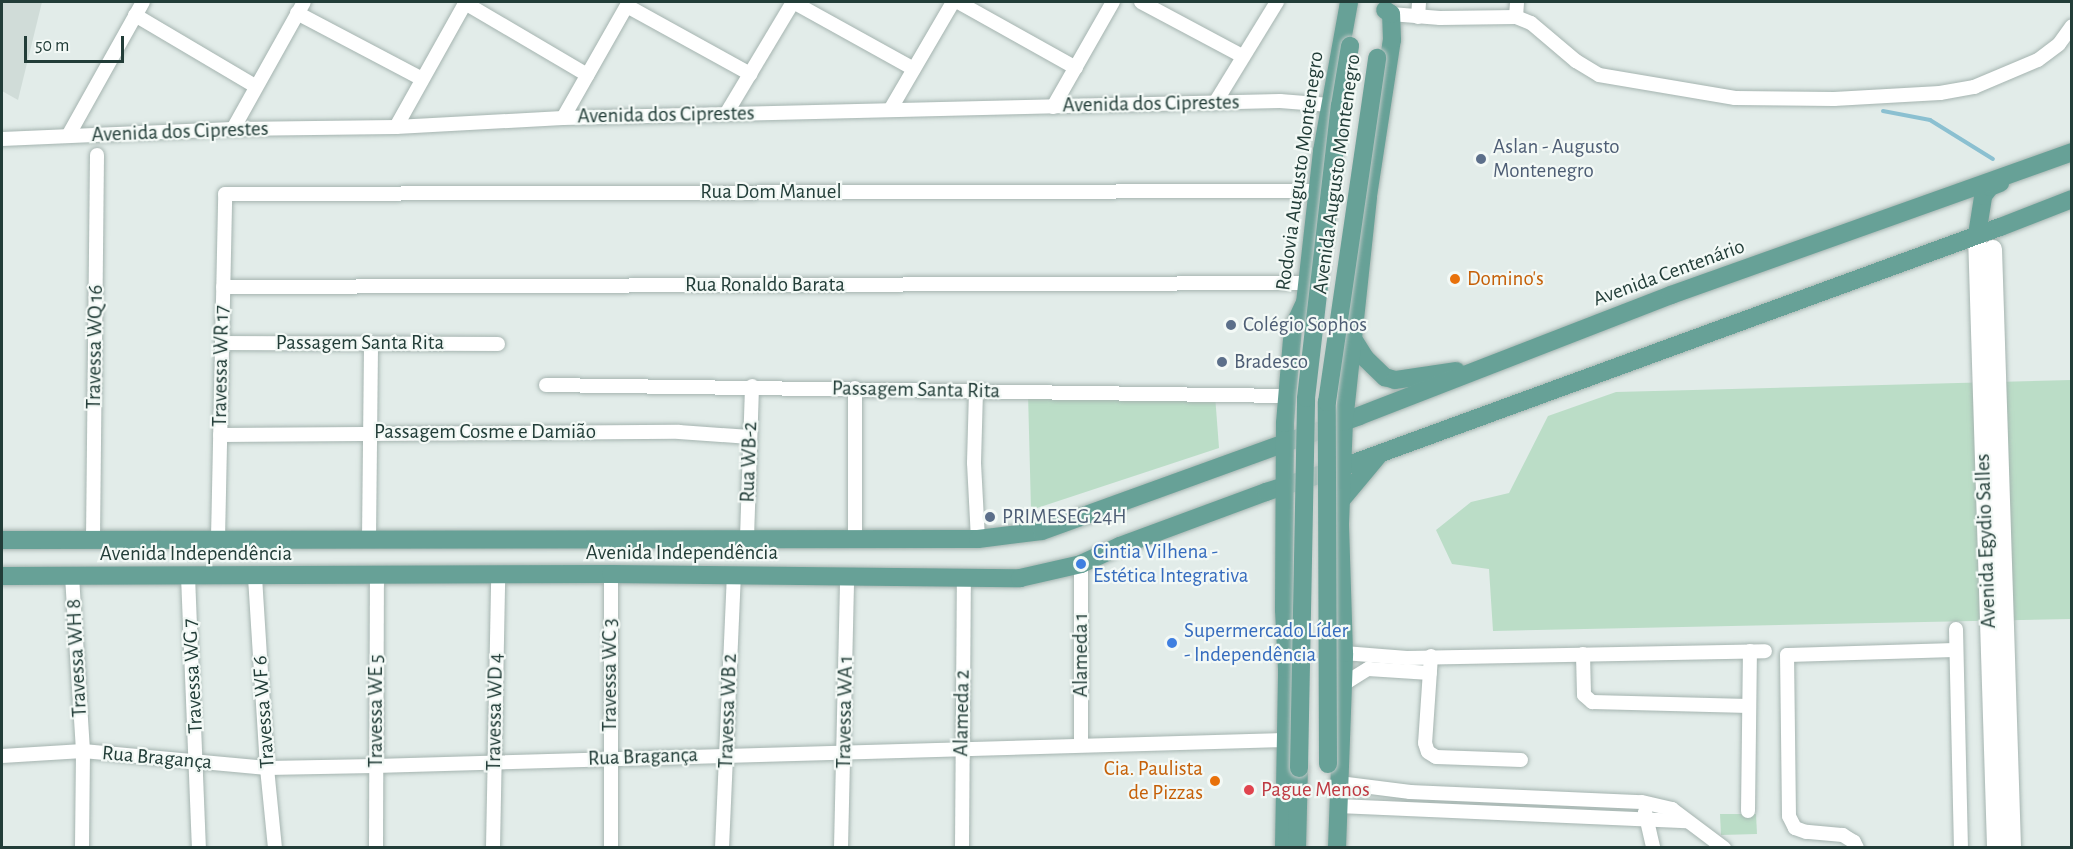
<!DOCTYPE html>
<html>
<head>
<meta charset="utf-8">
<style>
	body { margin:0 }
	#map { position:relative; width:2073px; height:849px; overflow:hidden; background:#e2ece9; font-family:"Alegreya Sans",sans-serif }
	div>[style] { position:absolute }
	[style*='--x'] { left:calc(var(--x)*1px); top:calc(var(--y)*1px); width:calc(var(--w)*1px); rotate:calc(var(--a)*1deg) }
	.built>* { inset:0; background:#d0dcd8 }
	.green>* { inset:0; background:#bbddc7 }
	.stream>* { height:4px; margin:-2px; padding:0 2px; transform-origin:2px; border-radius:2px; background:#8bc0d1 }
	.roads { filter:drop-shadow(0 0 2px #a5b4b0) drop-shadow(0 0 2px #a5b4b0) }
	.street>* { height:14px; margin:-7px; padding:0 7px; transform-origin:7px; border-radius:7px; background:#fff }
	.secondary>* { height:18px; margin:-9px; padding:0 9px; transform-origin:9px; border-radius:9px; background:#fff }
	.primary>* { height:18px; margin:-9px; padding:0 9px; transform-origin:9px; border-radius:9px; background:#67a197 }
	.bridges { filter:drop-shadow(0 0 2px #c1c9c7) drop-shadow(0 0 2px #c1c9c7) }
	.primary-bridge>* { height:18px; margin:-9px; padding:0 9px; transform-origin:9px; border-radius:9px; background:#67a197 }
	.dots>* { width:16px; height:16px; translate:-50% -50%; box-sizing:border-box; border:3px solid #f3f9f6; border-radius:50% }
	span { translate:-50% -50%; white-space:nowrap; text-align:center; line-height:1.15; -webkit-text-stroke:4.5px #f3f9f6; paint-order:stroke }
	.street-label { font-size:21px; color:#223d38 }
	.service-label { font-size:21px; color:#4e5e75 }
	.left { translate:0 -50%; text-align:left }
	.food-label { font-size:21px; color:#c56008 }
	.right { translate:-100% -50%; text-align:right }
	.shop-label { font-size:21px; color:#366cbe }
	.health-label { font-size:21px; color:#be3a42 }
	.frame { position:absolute; inset:0; border:3px solid #223d38; pointer-events:none }
	.scale { position:absolute; left:24px; top:36px; width:100px; height:27px; box-sizing:border-box; border:3px solid #223d38; border-top:0; padding-left:8px; font-size:18px; line-height:21px; white-space:nowrap; color:#223d38; -webkit-text-stroke:4px #f3f9f6; paint-order:stroke }
</style>
</head>
<body>
<div id="map">
	<div class="built">
		<div style="clip-path:polygon(2px 2px,42px 2px,18px 100px,2px 91px)"></div>
	</div>
	<div class="green">
		<div style="clip-path:polygon(2071px 380px,2071px 619px,1493px 631px,1489px 569px,1452px 564px,1436px 530px,1471px 502px,1509px 493px,1548px 416px,1616px 392px)"></div>
		<div style="clip-path:polygon(1028px 393px,1215px 395px,1219px 448px,1031px 510px)"></div>
		<div style="clip-path:polygon(1720px 814px,1756px 814px,1757px 834px,1721px 835px)"></div>
	</div>
	<div class="stream">
		<div style="--x:1883;--y:111;--w:48;--a:10.8"></div>
		<div style="--x:1930;--y:120;--w:74;--a:31.8"></div>
	</div>
	<div class="roads">
		<div class="street">
			<div style="--x:793;--y:2;--w:138;--a:29"></div>
			<div style="--x:958;--y:2;--w:135;--a:29.2"></div>
			<div style="--x:1141;--y:2;--w:115;--a:28.1"></div>
			<div style="--x:465;--y:3;--w:142;--a:30.5"></div>
			<div style="--x:627;--y:6;--w:141;--a:28.9"></div>
			<div style="--x:297;--y:13;--w:141;--a:27.8"></div>
			<div style="--x:1391;--y:14;--w:49;--a:4.7"></div>
			<div style="--x:1440;--y:18;--w:76;--a:-0.8"></div>
			<div style="--x:1516;--y:17;--w:16;--a:22"></div>
			<div style="--x:1531;--y:23;--w:59;--a:40.2"></div>
			<div style="--x:1576;--y:61;--w:27;--a:31"></div>
			<div style="--x:1599;--y:75;--w:138;--a:9.6"></div>
			<div style="--x:1735;--y:98;--w:99;--a:0.6"></div>
			<div style="--x:1834;--y:99;--w:106;--a:-3.2"></div>
			<div style="--x:1940;--y:93;--w:35;--a:-10"></div>
			<div style="--x:1974;--y:87;--w:69;--a:-22.9"></div>
			<div style="--x:2038;--y:60;--w:26;--a:-37"></div>
			<div style="--x:2059;--y:44;--w:22;--a:-54"></div>
			<div style="--x:135;--y:15;--w:139;--a:30.6"></div>
			<div style="--x:1418;--y:17;--w:15;--a:-86"></div>
			<div style="--x:1516;--y:17;--w:15;--a:-86"></div>
			<div style="--x:1215;--y:103;--w:119;--a:-58.5"></div>
			<div style="--x:1053;--y:107;--w:121;--a:-60.3"></div>
			<div style="--x:890;--y:110;--w:125;--a:-59.7"></div>
			<div style="--x:726;--y:114;--w:131;--a:-59.1"></div>
			<div style="--x:563;--y:118;--w:133;--a:-60.4"></div>
			<div style="--x:396;--y:127;--w:143;--a:-60.8"></div>
			<div style="--x:233;--y:129;--w:145;--a:-60.8"></div>
			<div style="--x:68;--y:136;--w:154;--a:-60.8"></div>
			<div style="--x:2;--y:139;--w:231;--a:-2.5"></div>
			<div style="--x:233;--y:129;--w:163;--a:-0.7"></div>
			<div style="--x:396;--y:127;--w:167;--a:-3.1"></div>
			<div style="--x:563;--y:118;--w:717;--a:-1.36"></div>
			<div style="--x:1280;--y:101;--w:50;--a:4.6"></div>
			<div style="--x:223;--y:287;--w:1083;--a:-0.21"></div>
			<div style="--x:222;--y:343;--w:276;--a:0.2"></div>
			<div style="--x:546;--y:385;--w:740;--a:0.85"></div>
			<div style="--x:855;--y:388;--w:151;--a:90"></div>
			<div style="--x:976;--y:391;--w:72;--a:91.6"></div>
			<div style="--x:974;--y:463;--w:76;--a:87"></div>
			<div style="--x:220;--y:435;--w:459;--a:-0.4"></div>
			<div style="--x:679;--y:432;--w:71;--a:4"></div>
			<div style="--x:93;--y:538;--w:383;--a:-89.4"></div>
			<div style="--x:369;--y:538;--w:195;--a:-89.4"></div>
			<div style="--x:747;--y:538;--w:152;--a:-88.1"></div>
			<div style="--x:218;--y:539;--w:345;--a:-88.8"></div>
			<div style="--x:225;--y:194;--w:1092;--a:-0.16"></div>
			<div style="--x:1081;--y:564;--w:181;--a:90"></div>
			<div style="--x:611;--y:574;--w:274;--a:90"></div>
			<div style="--x:72;--y:576;--w:175;--a:86.4"></div>
			<div style="--x:83;--y:751;--w:97;--a:90.6"></div>
			<div style="--x:188;--y:576;--w:272;--a:87.7"></div>
			<div style="--x:255;--y:577;--w:191;--a:86.4"></div>
			<div style="--x:267;--y:768;--w:80;--a:84.3"></div>
			<div style="--x:1956;--y:629;--w:219;--a:88.7"></div>
			<div style="--x:1344;--y:653;--w:63;--a:4.5"></div>
			<div style="--x:1407;--y:658;--w:358;--a:-1.1"></div>
			<div style="--x:1583;--y:654;--w:41;--a:88.6"></div>
			<div style="--x:1584;--y:695;--w:11;--a:41"></div>
			<div style="--x:1592;--y:702;--w:157;--a:1.5"></div>
			<div style="--x:1431;--y:656;--w:87;--a:93.9"></div>
			<div style="--x:1425;--y:743;--w:9;--a:72"></div>
			<div style="--x:1428;--y:752;--w:9;--a:32"></div>
			<div style="--x:1436;--y:757;--w:85;--a:2"></div>
			<div style="--x:1342;--y:685;--w:31;--a:-32"></div>
			<div style="--x:1368;--y:669;--w:62;--a:3.7"></div>
			<div style="--x:2;--y:756;--w:81;--a:-3.5"></div>
			<div style="--x:83;--y:751;--w:185;--a:5.3"></div>
			<div style="--x:267;--y:768;--w:108;--a:-1.1"></div>
			<div style="--x:375;--y:766;--w:910;--a:-1.64"></div>
			<div style="--x:1339;--y:783;--w:72;--a:7.2"></div>
			<div style="--x:1410;--y:792;--w:232;--a:2.5"></div>
			<div style="--x:1642;--y:802;--w:31;--a:13"></div>
			<div style="--x:1672;--y:809;--w:65;--a:36.9"></div>
			<div style="--x:1338;--y:806;--w:349;--a:2.5"></div>
			<div style="--x:1748;--y:811;--w:160;--a:-89.3"></div>
			<div style="--x:1645;--y:812;--w:37;--a:77"></div>
			<div style="--x:376;--y:848;--w:273;--a:-89.8"></div>
			<div style="--x:493;--y:848;--w:272;--a:-88.9"></div>
			<div style="--x:722;--y:848;--w:273;--a:-87.5"></div>
			<div style="--x:841;--y:848;--w:272;--a:-88.7"></div>
			<div style="--x:962;--y:848;--w:270;--a:-89.6"></div>
			<div style="--x:1857;--y:848;--w:7;--a:-117"></div>
			<div style="--x:1854;--y:842;--w:13;--a:-148"></div>
			<div style="--x:1843;--y:835;--w:37;--a:-175"></div>
			<div style="--x:1806;--y:832;--w:12;--a:-160"></div>
			<div style="--x:1795;--y:828;--w:13;--a:-117"></div>
			<div style="--x:1789;--y:816;--w:161;--a:-90.7"></div>
			<div style="--x:1787;--y:655;--w:169;--a:-1.7"></div>
		</div>
		<div class="secondary">
			<div style="--x:1977;--y:235;--w:613;--a:88.22"></div>
			<div style="--x:1993;--y:249;--w:599;--a:88.18"></div>
		</div>
		<div class="primary">
			<div style="--x:1977;--y:235;--w:39;--a:-81"></div>
			<div style="--x:1983;--y:196;--w:11;--a:-52"></div>
			<div style="--x:1990;--y:187;--w:11;--a:-22"></div>
			<div style="--x:1304;--y:312;--w:162;--a:-83.6"></div>
			<div style="--x:1322;--y:151;--w:151;--a:-79.7"></div>
			<div style="--x:1352;--y:337;--w:25;--a:58"></div>
			<div style="--x:1365;--y:358;--w:28;--a:44"></div>
			<div style="--x:1385;--y:377;--w:10;--a:17"></div>
			<div style="--x:1395;--y:380;--w:62;--a:-8.4"></div>
			<div style="--x:1342;--y:499;--w:56;--a:-50.1"></div>
			<div style="--x:2;--y:540;--w:976;--a:-0.06"></div>
			<div style="--x:978;--y:539;--w:64;--a:-7.1"></div>
			<div style="--x:1042;--y:531;--w:337;--a:-19.9"></div>
			<div style="--x:1359;--y:416;--w:335;--a:-21.2"></div>
			<div style="--x:1671;--y:295;--w:426;--a:-19.6"></div>
			<div style="--x:2;--y:576;--w:609;--a:-0.19"></div>
			<div style="--x:611;--y:574;--w:409;--a:0.6"></div>
			<div style="--x:1020;--y:578;--w:63;--a:-12.9"></div>
			<div style="--x:1081;--y:564;--w:43;--a:-24.8"></div>
			<div style="--x:1120;--y:546;--w:156;--a:-20.3"></div>
			<div style="--x:1266;--y:492;--w:81;--a:-18"></div>
			<div style="--x:1343;--y:467;--w:699;--a:-20.07"></div>
			<div style="--x:2000;--y:227;--w:77;--a:-21.3"></div>
			<div style="--x:1284;--y:848;--w:179;--a:-89"></div>
			<div style="--x:1287;--y:669;--w:59;--a:-92.9"></div>
			<div style="--x:1284;--y:610;--w:187;--a:-89.7"></div>
			<div style="--x:1285;--y:423;--w:95;--a:-85.2"></div>
			<div style="--x:1293;--y:328;--w:29;--a:-65"></div>
			<div style="--x:1297;--y:848;--w:80;--a:-88.6"></div>
			<div style="--x:1337;--y:848;--w:195;--a:-87.9"></div>
			<div style="--x:1344;--y:653;--w:129;--a:-91.8"></div>
			<div style="--x:1340;--y:524;--w:102;--a:-87.8"></div>
			<div style="--x:1344;--y:422;--w:227;--a:-83.9"></div>
			<div style="--x:1368;--y:196;--w:158;--a:-81.3"></div>
			<div style="--x:1392;--y:40;--w:26;--a:-92"></div>
			<div style="--x:1391;--y:14;--w:7;--a:-146"></div>
		</div>
	</div>
	<div class="bridges">
		<div class="primary-bridge">
			<div style="--x:1328;--y:764;--w:362;--a:-90.2"></div>
			<div style="--x:1327;--y:402;--w:348;--a:-81.7"></div>
			<div style="--x:1299;--y:768;--w:370;--a:-88.9"></div>
			<div style="--x:1306;--y:398;--w:294;--a:-83.4"></div>
			<div style="--x:1340;--y:106;--w:61;--a:-80.5"></div>
		</div>
	</div>
	<div class="dots">
		<div style="left:1481px;top:159px;background:#5c6f8a"></div>
		<div style="left:1455px;top:279px;background:#e8710a"></div>
		<div style="left:1231px;top:325px;background:#5c6f8a"></div>
		<div style="left:1222px;top:362px;background:#5c6f8a"></div>
		<div style="left:990px;top:517px;background:#5c6f8a"></div>
		<div style="left:1081px;top:564px;background:#3f7fe0"></div>
		<div style="left:1172px;top:643px;background:#3f7fe0"></div>
		<div style="left:1215px;top:781px;background:#e8710a"></div>
		<div style="left:1249px;top:790px;background:#e0444e"></div>
	</div>
	<div class="street-label">
		<span style="left:1151px;top:104px;rotate:-1deg">Avenida dos Ciprestes</span>
		<span style="left:666px;top:115px;rotate:-1deg">Avenida dos Ciprestes</span>
		<span style="left:180px;top:132px;rotate:-2deg">Avenida dos Ciprestes</span>
		<span style="left:1300px;top:171px;rotate:-82deg">Rodovia Augusto Montenegro</span>
		<span style="left:1337px;top:174px;rotate:-82deg">Avenida Augusto Montenegro</span>
		<span style="left:771px;top:192px">Rua Dom Manuel</span>
		<span style="left:1669px;top:273px;rotate:-20deg">Avenida Centenário</span>
		<span style="left:765px;top:285px">Rua Ronaldo Barata</span>
		<span style="left:360px;top:343px">Passagem Santa Rita</span>
		<span style="left:95px;top:347px;rotate:-89deg">Travessa WQ 16</span>
		<span style="left:221px;top:366px;rotate:-89deg">Travessa WR 17</span>
		<span style="left:916px;top:390px;rotate:1deg">Passagem Santa Rita</span>
		<span style="left:485px;top:432px">Passagem Cosme e Damião</span>
		<span style="left:749px;top:462px;rotate:-88deg">Rua WB-2</span>
		<span style="left:1986px;top:541px;rotate:-92deg">Avenida Egydio Salles</span>
		<span style="left:682px;top:553px">Avenida Independência</span>
		<span style="left:196px;top:554px">Avenida Independência</span>
		<span style="left:1081px;top:655px;rotate:-90deg">Alameda 1</span>
		<span style="left:77px;top:658px;rotate:-93deg">Travessa WH 8</span>
		<span style="left:610px;top:675px;rotate:-90deg">Travessa WC 3</span>
		<span style="left:193px;top:676px;rotate:-93deg">Travessa WG 7</span>
		<span style="left:376px;top:711px;rotate:-90deg">Travessa WE 5</span>
		<span style="left:728px;top:711px;rotate:-88deg">Travessa WB 2</span>
		<span style="left:264px;top:712px;rotate:-94deg">Travessa WF 6</span>
		<span style="left:495px;top:712px;rotate:-89deg">Travessa WD 4</span>
		<span style="left:845px;top:712px;rotate:-89deg">Travessa WA 1</span>
		<span style="left:962px;top:713px;rotate:-89deg">Alameda 2</span>
		<span style="left:643px;top:757px;rotate:-2deg">Rua Bragança</span>
		<span style="left:157px;top:758px;rotate:5deg">Rua Bragança</span>
	</div>
	<div class="service-label">
		<span class="left" style="left:1493px;top:159px">Aslan - Augusto<br>Montenegro</span>
		<span class="left" style="left:1243px;top:325px">Colégio Sophos</span>
		<span class="left" style="left:1234px;top:362px">Bradesco</span>
		<span class="left" style="left:1002px;top:517px">PRIMESEG 24H</span>
	</div>
	<div class="food-label">
		<span class="left" style="left:1467px;top:279px">Domino's</span>
		<span class="right" style="left:1203px;top:781px">Cia. Paulista<br>de Pizzas</span>
	</div>
	<div class="shop-label">
		<span class="left" style="left:1093px;top:564px">Cintia Vilhena -<br>Estética Integrativa</span>
		<span class="left" style="left:1184px;top:643px">Supermercado Líder<br>- Independência</span>
	</div>
	<div class="health-label">
		<span class="left" style="left:1261px;top:790px">Pague Menos</span>
	</div>
	<div class="frame"></div>
	<div class="scale">50 m</div>
</div>
</body>
</html>
